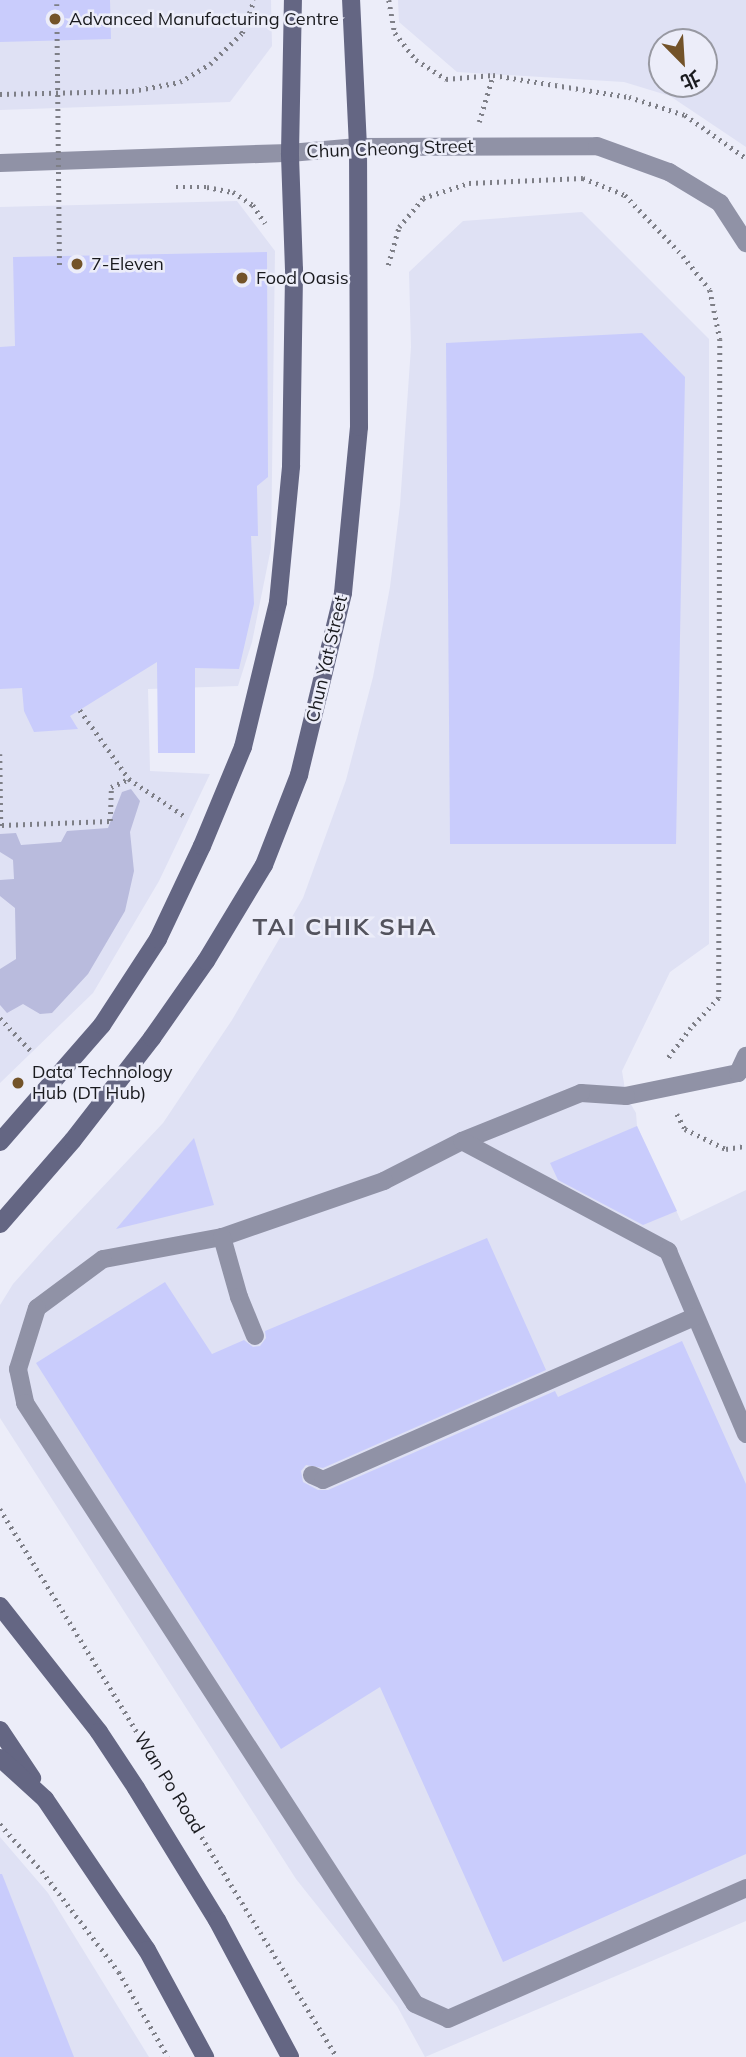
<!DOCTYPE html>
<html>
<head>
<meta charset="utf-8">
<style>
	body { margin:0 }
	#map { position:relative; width:746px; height:2057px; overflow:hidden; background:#ecedf9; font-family:Mulish,"Noto Sans TC",sans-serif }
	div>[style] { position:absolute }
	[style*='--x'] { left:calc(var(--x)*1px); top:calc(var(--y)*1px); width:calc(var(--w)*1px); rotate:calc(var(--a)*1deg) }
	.built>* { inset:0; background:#dfe1f4 }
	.green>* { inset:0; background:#b9bbdd }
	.building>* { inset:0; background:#c9ccfc }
	.path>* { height:4.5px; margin-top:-2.25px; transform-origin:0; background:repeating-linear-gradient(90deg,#7e7f87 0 2px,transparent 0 7px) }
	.lane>* { height:18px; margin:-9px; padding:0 9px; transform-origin:9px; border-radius:9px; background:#9092a6 }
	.street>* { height:18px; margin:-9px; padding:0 9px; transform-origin:9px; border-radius:9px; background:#9092a6 }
	.secondary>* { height:18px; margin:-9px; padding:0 9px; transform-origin:9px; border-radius:9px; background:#646683 }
	.path-bridge>* { height:4.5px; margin-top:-2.25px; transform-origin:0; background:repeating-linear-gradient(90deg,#7e7f87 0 2px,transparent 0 7px) }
	.dots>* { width:19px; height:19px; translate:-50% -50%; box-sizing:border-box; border:4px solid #ecedf9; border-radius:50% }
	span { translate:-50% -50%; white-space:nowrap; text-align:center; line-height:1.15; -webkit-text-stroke:5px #ecedf9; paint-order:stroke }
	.poi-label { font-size:18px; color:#1a1b1f }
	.left { translate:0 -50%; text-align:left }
	.street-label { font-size:18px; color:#1a1b1f }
	.district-label { font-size:24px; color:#53535d; font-weight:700; letter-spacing:2px }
	.north { position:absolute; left:648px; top:28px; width:70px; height:70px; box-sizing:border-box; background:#ecedf9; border:2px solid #9899a2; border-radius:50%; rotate:156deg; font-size:19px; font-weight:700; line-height:28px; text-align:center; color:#1a1b1f }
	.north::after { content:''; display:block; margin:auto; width:24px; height:32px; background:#735329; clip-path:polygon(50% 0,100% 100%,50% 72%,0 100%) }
</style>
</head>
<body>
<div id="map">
	<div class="built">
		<div style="clip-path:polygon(0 0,271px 0,272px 46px,230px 102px,0 110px)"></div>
		<div style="clip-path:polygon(evenodd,398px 0,746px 0,746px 147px,670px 96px,624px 82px,457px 72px,399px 22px,398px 0,662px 42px,704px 42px,704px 84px,662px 84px,662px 42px)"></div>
		<div style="clip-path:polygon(237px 201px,275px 251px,271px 548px,252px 642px,238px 686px,148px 689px,150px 771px,210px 774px,159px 881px,93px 993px,0 1083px,0 207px)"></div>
		<div style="clip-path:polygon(582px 212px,709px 339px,709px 944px,670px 972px,622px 1071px,626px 1096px,636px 1113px,637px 1126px,681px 1221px,746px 1190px,746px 1921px,425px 2057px,397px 2006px,296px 1879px,0 1418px,0 1305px,13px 1284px,46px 1247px,163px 1123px,232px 1020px,303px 898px,346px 780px,373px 677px,390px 587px,400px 505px,411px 347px,409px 272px,463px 221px)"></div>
		<div style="clip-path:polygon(0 1837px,48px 1893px,149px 2057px,0 2057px)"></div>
	</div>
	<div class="green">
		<div style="clip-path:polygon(131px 789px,140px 801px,130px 832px,134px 871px,125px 911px,88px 974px,52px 1013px,40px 1014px,23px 1004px,7px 1013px,0 1005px,0 969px,16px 959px,15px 908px,0 896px,0 880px,14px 879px,13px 860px,0 852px,0 834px,16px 833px,21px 845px,61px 842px,67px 831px,108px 828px,122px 792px)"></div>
	</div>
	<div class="building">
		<div style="clip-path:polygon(0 0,110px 0,111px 39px,0 42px)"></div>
		<div style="clip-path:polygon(267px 252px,268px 477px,257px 486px,258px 536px,251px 536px,254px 604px,239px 669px,195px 668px,195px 753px,158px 753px,157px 662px,70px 716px,78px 729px,34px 732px,24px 711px,22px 688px,0 689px,0 347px,15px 346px,13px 257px)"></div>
		<div style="clip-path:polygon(642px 333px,685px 377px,676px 844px,450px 844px,446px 343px)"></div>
		<div style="clip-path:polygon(637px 1126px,677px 1211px,643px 1225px,558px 1180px,550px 1163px)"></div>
		<div style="clip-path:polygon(194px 1138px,214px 1205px,116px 1229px)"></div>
		<div style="clip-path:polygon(487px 1238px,546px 1370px,323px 1468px,306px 1465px,301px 1471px,303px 1482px,318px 1490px,328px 1490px,555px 1391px,558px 1397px,682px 1341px,746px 1484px,746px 1854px,503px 1962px,380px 1687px,281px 1749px,36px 1363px,165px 1282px,212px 1354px,244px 1340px,253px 1347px,260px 1346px,266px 1338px,265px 1331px)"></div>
		<div style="clip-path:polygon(0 1874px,2px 1874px,74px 2057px,0 2057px)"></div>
	</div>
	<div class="path">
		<div style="--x:389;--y:0;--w:34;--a:80"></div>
		<div style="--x:395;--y:33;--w:34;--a:52"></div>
		<div style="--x:416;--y:60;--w:36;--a:32"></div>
		<div style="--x:446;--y:79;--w:47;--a:-4.9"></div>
		<div style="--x:493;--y:75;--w:138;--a:9.2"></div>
		<div style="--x:629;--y:97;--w:59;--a:17.8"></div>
		<div style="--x:685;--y:115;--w:75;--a:35.2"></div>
		<div style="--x:0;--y:94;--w:132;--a:-1.3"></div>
		<div style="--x:132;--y:91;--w:49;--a:-10.6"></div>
		<div style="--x:180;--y:82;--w:35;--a:-31"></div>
		<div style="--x:210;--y:64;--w:45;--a:-44.1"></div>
		<div style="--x:242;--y:33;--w:35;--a:-70"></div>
		<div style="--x:479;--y:122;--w:49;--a:-73.4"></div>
		<div style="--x:176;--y:187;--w:31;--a:0"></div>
		<div style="--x:207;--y:187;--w:26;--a:11"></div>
		<div style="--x:233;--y:192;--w:24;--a:33"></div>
		<div style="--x:253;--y:205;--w:22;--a:56"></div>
		<div style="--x:388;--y:265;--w:40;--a:-74"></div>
		<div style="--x:399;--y:227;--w:38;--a:-50"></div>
		<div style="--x:423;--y:198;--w:48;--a:-18.1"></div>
		<div style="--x:469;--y:183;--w:114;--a:-2.5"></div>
		<div style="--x:583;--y:178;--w:45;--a:22"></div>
		<div style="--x:625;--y:195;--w:84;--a:46.4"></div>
		<div style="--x:683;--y:256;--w:43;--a:51.5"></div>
		<div style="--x:710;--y:290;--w:50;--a:78.5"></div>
		<div style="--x:720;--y:339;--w:659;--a:90.09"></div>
		<div style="--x:719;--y:998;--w:41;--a:133"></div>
		<div style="--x:691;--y:1028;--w:39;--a:127"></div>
		<div style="--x:80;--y:710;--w:85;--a:54.6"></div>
		<div style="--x:129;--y:779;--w:69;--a:33.7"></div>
		<div style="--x:0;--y:754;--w:72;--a:89.2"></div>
		<div style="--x:2;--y:825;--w:108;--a:-2.1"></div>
		<div style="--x:110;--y:821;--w:34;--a:-88"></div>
		<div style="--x:111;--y:787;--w:20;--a:-24"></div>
		<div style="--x:0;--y:1018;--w:47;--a:46.7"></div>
		<div style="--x:677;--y:1114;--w:17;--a:62"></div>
		<div style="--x:685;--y:1129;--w:46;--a:26"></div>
		<div style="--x:726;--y:1149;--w:20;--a:-9"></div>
		<div style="--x:0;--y:1509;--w:643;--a:58.41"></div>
		<div style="--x:0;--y:1824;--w:63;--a:48.2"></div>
		<div style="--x:42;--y:1871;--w:127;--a:52.7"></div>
		<div style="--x:119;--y:1972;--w:98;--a:60"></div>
	</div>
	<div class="lane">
		<div style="--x:738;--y:1073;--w:114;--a:168.4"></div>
		<div style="--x:626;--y:1096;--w:45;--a:-176.2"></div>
		<div style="--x:581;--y:1093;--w:128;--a:158"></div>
		<div style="--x:462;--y:1141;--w:88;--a:152.9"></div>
		<div style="--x:384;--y:1181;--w:171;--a:160.9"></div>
		<div style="--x:222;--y:1237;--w:121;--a:169.5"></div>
		<div style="--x:103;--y:1259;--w:82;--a:143.4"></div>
		<div style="--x:37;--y:1308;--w:64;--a:107.3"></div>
		<div style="--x:18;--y:1369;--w:35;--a:78"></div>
		<div style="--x:25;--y:1403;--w:716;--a:57.02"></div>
		<div style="--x:415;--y:2004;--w:36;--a:24"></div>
		<div style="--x:448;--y:2019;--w:326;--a:-23.7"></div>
		<div style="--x:462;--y:1141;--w:234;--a:28.1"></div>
		<div style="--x:668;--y:1251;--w:199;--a:66.9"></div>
		<div style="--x:222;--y:1237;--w:62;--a:74.2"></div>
		<div style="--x:239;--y:1297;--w:42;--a:67.7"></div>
		<div style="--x:312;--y:1475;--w:12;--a:24"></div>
		<div style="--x:323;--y:1480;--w:406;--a:-23.7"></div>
	</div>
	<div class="street">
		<div style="--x:0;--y:163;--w:290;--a:-2"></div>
		<div style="--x:290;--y:153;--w:68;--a:-5"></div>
		<div style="--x:358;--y:147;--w:239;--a:-0.2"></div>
		<div style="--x:597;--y:146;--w:77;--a:19.9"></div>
		<div style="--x:669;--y:172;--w:60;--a:31.3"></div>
		<div style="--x:720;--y:203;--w:48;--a:57"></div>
		<div style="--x:738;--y:1073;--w:19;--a:-65"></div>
	</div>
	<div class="secondary">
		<div style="--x:0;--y:1142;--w:155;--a:-48.9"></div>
		<div style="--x:102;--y:1025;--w:103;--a:-56.9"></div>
		<div style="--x:158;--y:939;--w:103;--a:-64.7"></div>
		<div style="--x:202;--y:846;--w:107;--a:-67.5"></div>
		<div style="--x:243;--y:747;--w:149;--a:-76.4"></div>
		<div style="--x:278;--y:602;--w:137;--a:-84.5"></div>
		<div style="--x:291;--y:466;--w:196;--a:-89.1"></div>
		<div style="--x:294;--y:270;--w:117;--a:-92"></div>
		<div style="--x:290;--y:153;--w:153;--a:-88.9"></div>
		<div style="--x:0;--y:1224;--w:111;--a:-49"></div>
		<div style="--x:73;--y:1140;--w:129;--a:-52.2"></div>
		<div style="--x:152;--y:1038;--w:94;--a:-55"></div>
		<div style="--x:206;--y:961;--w:112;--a:-58.9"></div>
		<div style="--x:264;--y:865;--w:97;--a:-68.7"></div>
		<div style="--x:299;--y:775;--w:187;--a:-76.4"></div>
		<div style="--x:343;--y:593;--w:167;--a:-84.5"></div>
		<div style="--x:359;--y:427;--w:280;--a:-90.2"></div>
		<div style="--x:358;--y:147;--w:147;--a:-92.7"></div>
		<div style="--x:0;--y:1606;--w:160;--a:51.8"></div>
		<div style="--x:99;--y:1732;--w:67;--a:56.5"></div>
		<div style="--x:136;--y:1788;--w:155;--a:58.5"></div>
		<div style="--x:217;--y:1920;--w:155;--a:61.9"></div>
		<div style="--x:0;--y:1730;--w:58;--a:56.3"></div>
		<div style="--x:0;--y:1758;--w:61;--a:42.3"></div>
		<div style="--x:45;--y:1799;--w:182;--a:56"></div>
		<div style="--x:147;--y:1950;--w:122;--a:61.5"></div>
	</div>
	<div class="path-bridge">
		<div style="--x:57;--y:4;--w:265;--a:89.4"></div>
	</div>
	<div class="dots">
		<div style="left:55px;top:19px;background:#735329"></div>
		<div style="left:77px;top:264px;background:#735329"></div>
		<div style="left:242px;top:278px;background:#735329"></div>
		<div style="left:18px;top:1083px;background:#735329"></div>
	</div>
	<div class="poi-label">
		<span class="left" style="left:69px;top:19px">Advanced Manufacturing Centre</span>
		<span class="left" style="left:91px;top:264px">7-Eleven</span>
		<span class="left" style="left:256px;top:278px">Food Oasis</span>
		<span class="left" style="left:32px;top:1083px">Data Technology<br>Hub (DT Hub)</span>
	</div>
	<div class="street-label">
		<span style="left:390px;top:149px;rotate:-2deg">Chun Cheong Street</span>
		<span style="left:327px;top:659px;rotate:-77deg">Chun Yat Street</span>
		<span style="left:169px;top:1783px;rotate:58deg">Wan Po Road</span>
	</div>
	<div class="district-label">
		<span style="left:345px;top:927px">TAI CHIK SHA</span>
	</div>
	<div class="north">北</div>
</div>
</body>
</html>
